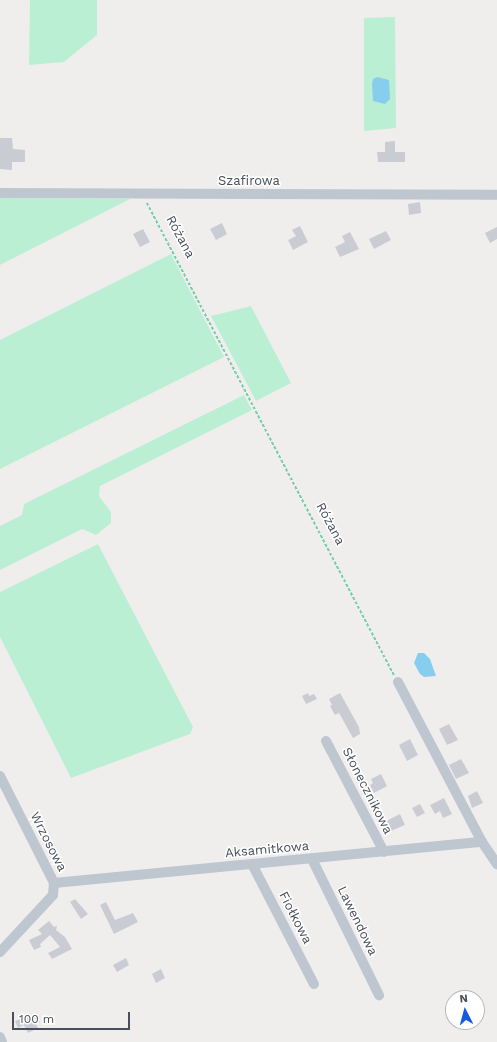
<!DOCTYPE html>
<html>
<head>
<meta charset="utf-8">
<style>
	body { margin:0 }
	#map { position:relative; width:497px; height:1042px; overflow:hidden; background:#f0eeed; font-family:"Work Sans",sans-serif }
	div>[style] { position:absolute }
	[style*='--x'] { left:calc(var(--x)*1px); top:calc(var(--y)*1px); width:calc(var(--w)*1px); rotate:calc(var(--a)*1deg) }
	.green>* { inset:0; background:#bbefd4 }
	.water>* { inset:0; background:#87cded }
	.building>* { inset:0; background:#caccd4 }
	.path>* { height:1.5px; margin-top:-0.75px; transform-origin:0; background:repeating-linear-gradient(90deg,#72ceaa 0 3px,transparent 0 5px) }
	.minor>* { height:10px; margin:-5px; padding:0 5px; transform-origin:5px; border-radius:5px; background:#bec6d0 }
	span { translate:-50% -50%; white-space:nowrap; text-align:center; line-height:1.15; -webkit-text-stroke:3px #fff; paint-order:stroke }
	.street-label { font-size:13px; color:#464f5b }
	.north { position:absolute; left:445px; top:990px; width:40px; height:40px; box-sizing:border-box; background:#fff; border:1px solid #b5b9bd; border-radius:50%; rotate:354deg; font-size:11px; font-weight:700; line-height:16px; text-align:center; color:#464f5b }
	.north::after { content:''; display:block; margin:auto; width:14px; height:18px; background:#165ae2; clip-path:polygon(50% 0,100% 100%,50% 72%,0 100%) }
	.scale { position:absolute; left:12px; top:1012px; width:118px; height:18px; box-sizing:border-box; border:2px solid #464f5b; border-top:0; padding-left:5px; font-size:12px; line-height:14px; white-space:nowrap; color:#464f5b; -webkit-text-stroke:3px #fff; paint-order:stroke }
</style>
</head>
<body>
<div id="map">
	<div class="green">
		<div style="clip-path:polygon(30px 0,97px 0,97px 35px,64px 62px,29px 65px)"></div>
		<div style="clip-path:polygon(395px 17px,396px 128px,364px 131px,364px 18px)"></div>
		<div style="clip-path:polygon(0 198px,130px 199px,0 265px)"></div>
		<div style="clip-path:polygon(171px 254px,224px 357px,0 469px,0 340px)"></div>
		<div style="clip-path:polygon(251px 306px,291px 383px,256px 401px,211px 316px)"></div>
		<div style="clip-path:polygon(244px 395px,252px 410px,100px 486px,99px 496px,111px 512px,111px 523px,96px 535px,82px 529px,0 570px,0 526px,22px 515px,24px 504px)"></div>
		<div style="clip-path:polygon(98px 544px,193px 727px,190px 734px,71px 778px,0 637px,0 592px)"></div>
	</div>
	<div class="water">
		<div style="clip-path:polygon(377px 77px,389px 80px,390px 99px,385px 104px,373px 101px,372px 84px,373px 79px)"></div>
		<div style="clip-path:polygon(418px 653px,424px 653px,430px 659px,436px 676px,424px 677px,420px 674px,414px 663px)"></div>
	</div>
	<div class="building">
		<div style="clip-path:polygon(0 138px,12px 138px,13px 149px,25px 150px,25px 162px,12px 162px,12px 170px,0 169px)"></div>
		<div style="clip-path:polygon(395px 141px,395px 152px,405px 152px,405px 162px,378px 162px,377px 152px,385px 152px,385px 142px)"></div>
		<div style="clip-path:polygon(420px 202px,421px 213px,409px 215px,408px 204px)"></div>
		<div style="clip-path:polygon(222px 223px,227px 234px,216px 240px,210px 229px)"></div>
		<div style="clip-path:polygon(300px 226px,308px 242px,293px 250px,288px 240px,296px 236px,292px 230px)"></div>
		<div style="clip-path:polygon(497px 227px,497px 239px,490px 243px,485px 233px)"></div>
		<div style="clip-path:polygon(143px 229px,150px 242px,140px 247px,133px 234px)"></div>
		<div style="clip-path:polygon(386px 231px,391px 240px,374px 249px,369px 239px)"></div>
		<div style="clip-path:polygon(350px 232px,359px 249px,340px 257px,335px 247px,345px 242px,342px 236px)"></div>
		<div style="clip-path:polygon(308px 693px,309px 696px,314px 694px,317px 699px,306px 704px,302px 696px)"></div>
		<div style="clip-path:polygon(340px 693px,359px 727px,360px 734px,353px 738px,339px 713px,335px 715px,330px 706px,332px 705px,329px 699px)"></div>
		<div style="clip-path:polygon(449px 724px,458px 740px,447px 745px,439px 729px)"></div>
		<div style="clip-path:polygon(410px 739px,418px 755px,407px 761px,399px 745px)"></div>
		<div style="clip-path:polygon(461px 759px,469px 773px,456px 779px,449px 765px)"></div>
		<div style="clip-path:polygon(381px 774px,387px 786px,374px 793px,370px 785px,373px 783px,371px 779px)"></div>
		<div style="clip-path:polygon(477px 791px,483px 803px,472px 808px,468px 796px)"></div>
		<div style="clip-path:polygon(444px 798px,452px 814px,443px 818px,440px 811px,435px 814px,430px 805px)"></div>
		<div style="clip-path:polygon(420px 804px,425px 813px,417px 817px,412px 808px)"></div>
		<div style="clip-path:polygon(400px 814px,405px 825px,386px 833px,382px 823px)"></div>
		<div style="clip-path:polygon(75px 899px,88px 914px,81px 919px,70px 902px)"></div>
		<div style="clip-path:polygon(106px 902px,115px 920px,133px 913px,138px 922px,114px 934px,100px 905px)"></div>
		<div style="clip-path:polygon(49px 921px,54px 927px,57px 926px,56px 930px,65px 937px,72px 949px,52px 959px,48px 953px,60px 947px,50px 935px,40px 944px,41px 947px,34px 950px,29px 940px,42px 934px,38px 930px)"></div>
		<div style="clip-path:polygon(126px 958px,129px 965px,117px 972px,113px 965px)"></div>
		<div style="clip-path:polygon(161px 969px,165px 978px,156px 983px,152px 974px)"></div>
		<div style="clip-path:polygon(36px 1014px,40px 1022px,36px 1024px,38px 1028px,28px 1033px,24px 1025px,18px 1028px,15px 1021px)"></div>
	</div>
	<div class="path">
		<div style="--x:147;--y:203;--w:533;--a:62.38"></div>
	</div>
	<div class="minor">
		<div style="--x:0;--y:193;--w:497;--a:0.2"></div>
		<div style="--x:398;--y:682;--w:181;--a:62.3"></div>
		<div style="--x:482;--y:842;--w:27;--a:56"></div>
		<div style="--x:326;--y:741;--w:125;--a:62.4"></div>
		<div style="--x:0;--y:776;--w:120;--a:63.2"></div>
		<div style="--x:54;--y:883;--w:12;--a:95"></div>
		<div style="--x:53;--y:895;--w:78;--a:132.9"></div>
		<div style="--x:312;--y:859;--w:152;--a:63.8"></div>
		<div style="--x:252;--y:864;--w:135;--a:62.7"></div>
		<div style="--x:54;--y:883;--w:430;--a:-5.5"></div>
		<div style="--x:0;--y:1037;--w:5;--a:68"></div>
	</div>
	<div class="street-label">
		<span style="left:249px;top:181px">Szafirowa</span>
		<span style="left:180px;top:237px;rotate:62deg">Różana</span>
		<span style="left:330px;top:524px;rotate:62deg">Różana</span>
		<span style="left:367px;top:791px;rotate:63deg">Słonecznikowa</span>
		<span style="left:48px;top:842px;rotate:63deg">Wrzosowa</span>
		<span style="left:267px;top:850px;rotate:-5deg">Aksamitkowa</span>
		<span style="left:295px;top:918px;rotate:63deg">Fiołkowa</span>
		<span style="left:357px;top:921px;rotate:64deg">Lawendowa</span>
	</div>
	<div class="north">N</div>
	<div class="scale">100 m</div>
</div>
</body>
</html>
